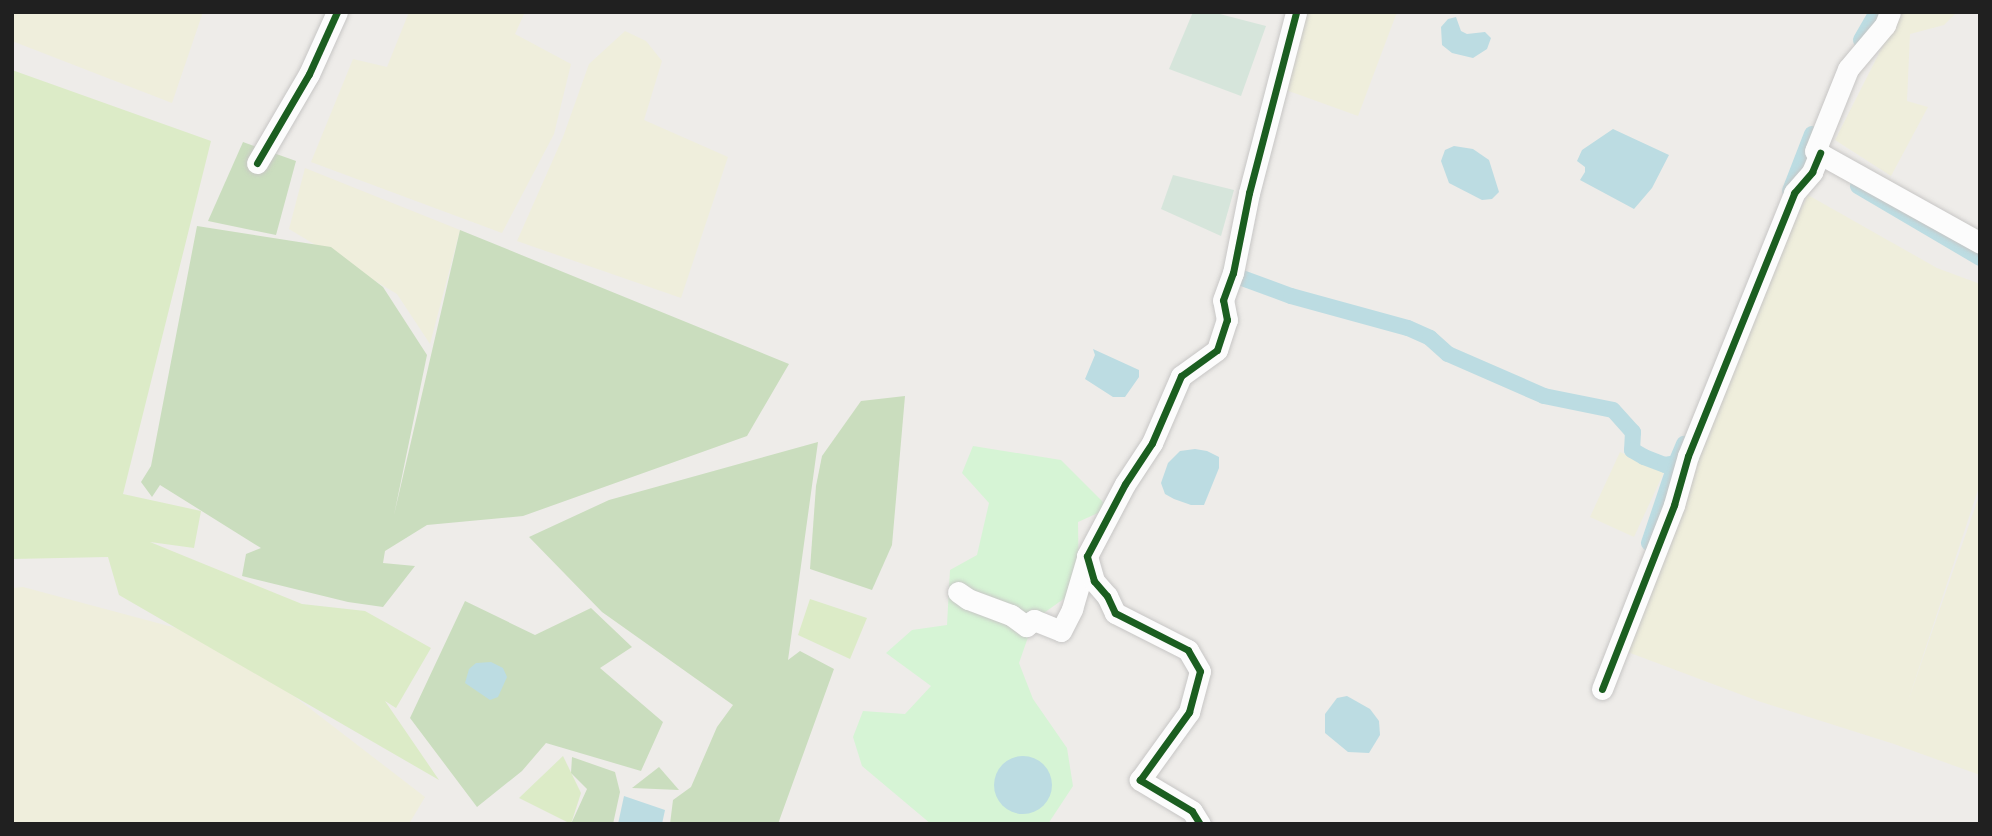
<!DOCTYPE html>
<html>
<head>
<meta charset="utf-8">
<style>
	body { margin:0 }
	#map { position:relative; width:1992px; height:836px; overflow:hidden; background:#eeece9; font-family:"Sofia Sans Condensed",sans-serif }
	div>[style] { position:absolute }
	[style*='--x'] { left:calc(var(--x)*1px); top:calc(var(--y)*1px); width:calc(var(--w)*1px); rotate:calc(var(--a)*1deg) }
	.farmland>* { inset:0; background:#efeedc }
	.grass>* { inset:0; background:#dcebc7 }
	.forest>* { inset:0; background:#caddbe }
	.wetland>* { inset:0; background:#d6e5db }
	.park>* { inset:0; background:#d6f4d5 }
	.water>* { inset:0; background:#bcdce2 }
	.round { border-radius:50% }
	.canal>* { height:16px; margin:-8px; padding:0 8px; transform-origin:8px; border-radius:8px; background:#bcdce2 }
	.roads { filter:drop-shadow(0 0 2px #c7c6c5) drop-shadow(0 0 2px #c7c6c5) }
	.minor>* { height:21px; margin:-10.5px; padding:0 10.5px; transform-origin:10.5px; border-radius:10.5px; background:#fcfcfc }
	.cycleway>* { height:7px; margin:-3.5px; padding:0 3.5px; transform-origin:3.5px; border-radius:3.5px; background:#1b5e20 }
	span { translate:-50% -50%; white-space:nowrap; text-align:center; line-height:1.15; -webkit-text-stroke:5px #fff; paint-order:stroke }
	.frame { position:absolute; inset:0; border:14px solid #202020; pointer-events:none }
</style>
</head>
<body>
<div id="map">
	<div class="farmland">
		<div style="clip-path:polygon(12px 12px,203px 12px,172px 103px,12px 41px)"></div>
		<div style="clip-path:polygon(409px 12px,525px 12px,515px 34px,571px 64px,554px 134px,502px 233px,311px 162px,353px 59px,387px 67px)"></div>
		<div style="clip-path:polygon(1307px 12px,1397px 12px,1358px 116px,1286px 90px)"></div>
		<div style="clip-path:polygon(1900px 12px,1957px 12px,1944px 25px,1910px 34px,1907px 101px,1928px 107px,1891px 176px,1835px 140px)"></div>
		<div style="clip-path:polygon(625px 31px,646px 41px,662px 61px,644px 120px,728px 157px,681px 298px,517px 241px,563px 137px,589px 64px)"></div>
		<div style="clip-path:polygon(305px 168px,460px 230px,430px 344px,397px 294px,289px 229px)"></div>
		<div style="clip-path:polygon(1808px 195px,1937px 268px,1980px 284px,1980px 484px,1907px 704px,1980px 493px,1980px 775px,1894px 744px,1758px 701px,1625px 651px,1773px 267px)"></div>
		<div style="clip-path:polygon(1620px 452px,1664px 472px,1634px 537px,1590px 517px)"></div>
		<div style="clip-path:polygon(23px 587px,221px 640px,425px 797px,409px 824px,12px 824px,12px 588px)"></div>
	</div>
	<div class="grass">
		<div style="clip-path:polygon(12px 70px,211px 141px,123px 494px,201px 511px,194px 548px,150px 542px,302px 604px,365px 611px,431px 648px,396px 708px,385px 701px,439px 780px,119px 595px,108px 557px,12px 559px)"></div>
		<div style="clip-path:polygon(810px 599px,867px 618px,850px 659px,798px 635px)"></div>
		<div style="clip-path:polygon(563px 756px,581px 793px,571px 824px,519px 798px)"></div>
	</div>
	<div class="forest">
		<div style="clip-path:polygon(243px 142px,296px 161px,276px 235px,208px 221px)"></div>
		<div style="clip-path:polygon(197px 226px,331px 247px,383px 287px,427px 355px,394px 515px,460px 230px,789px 364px,747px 436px,523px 516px,427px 525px,385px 551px,383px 563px,415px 566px,383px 607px,348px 602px,242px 576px,246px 554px,261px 548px,160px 485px,152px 497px,141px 482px,151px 466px)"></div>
		<div style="clip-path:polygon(905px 396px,892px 545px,872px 590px,810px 569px,816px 486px,822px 456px,861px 401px)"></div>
		<div style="clip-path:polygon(818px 442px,788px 660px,800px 651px,834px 669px,778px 824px,670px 824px,673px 800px,691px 787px,717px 727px,733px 705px,602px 612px,529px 537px,609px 500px)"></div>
		<div style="clip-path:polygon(465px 601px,535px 635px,591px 608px,632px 647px,600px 668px,663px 722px,641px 771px,546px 743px,522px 771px,477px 807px,410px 718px)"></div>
		<div style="clip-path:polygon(572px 757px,615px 772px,620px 792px,613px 824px,571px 824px,587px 789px,571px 773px)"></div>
		<div style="clip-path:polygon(659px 767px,679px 790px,632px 788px)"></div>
	</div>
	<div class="wetland">
		<div style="clip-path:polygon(1193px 12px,1212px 12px,1266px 26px,1241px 96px,1169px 69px)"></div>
		<div style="clip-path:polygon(1173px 175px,1234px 190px,1221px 236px,1161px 209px)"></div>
	</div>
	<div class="park">
		<div style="clip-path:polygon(973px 446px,1061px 460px,1109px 508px,1078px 522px,1079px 588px,1034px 620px,1019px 663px,1033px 699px,1067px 748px,1073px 786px,1048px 824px,931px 824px,862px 766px,853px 737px,863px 711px,905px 714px,931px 686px,886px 653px,912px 630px,947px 625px,950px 570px,977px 555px,989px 503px,962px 473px)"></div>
	</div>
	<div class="water">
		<div style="clip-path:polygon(1456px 17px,1461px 31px,1467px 34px,1485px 32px,1491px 38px,1487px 49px,1473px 58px,1452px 53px,1442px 45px,1441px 27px,1448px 19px)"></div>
		<div style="clip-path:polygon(1613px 129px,1669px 155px,1652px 188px,1634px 209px,1580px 180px,1585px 172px,1585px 167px,1577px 161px,1582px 150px)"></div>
		<div style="clip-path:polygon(1454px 146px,1473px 149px,1489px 160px,1499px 192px,1492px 199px,1482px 200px,1449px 183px,1441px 161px,1445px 150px)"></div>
		<div style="clip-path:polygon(1093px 349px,1139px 370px,1139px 377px,1125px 397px,1113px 397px,1085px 379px,1095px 355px)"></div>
		<div style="clip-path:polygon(1195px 449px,1207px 451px,1219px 457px,1219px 468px,1204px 505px,1191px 505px,1174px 499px,1165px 494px,1161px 483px,1168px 463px,1180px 451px)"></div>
		<div style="clip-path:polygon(491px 662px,503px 668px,507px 677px,498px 697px,490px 700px,465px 683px,469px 669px,476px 663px)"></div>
		<div style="clip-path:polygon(1347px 696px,1370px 709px,1379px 721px,1380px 735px,1369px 753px,1348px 752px,1325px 733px,1325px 714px,1337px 698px)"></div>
		<div class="round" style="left:994px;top:756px;width:58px;height:58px"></div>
		<div style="clip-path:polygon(624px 796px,665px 810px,662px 824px,618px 824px)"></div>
	</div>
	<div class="canal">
		<div style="--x:1861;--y:40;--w:32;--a:-60"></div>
		<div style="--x:1858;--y:186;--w:142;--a:30.5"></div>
		<div style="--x:1790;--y:191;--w:61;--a:-68.9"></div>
		<div style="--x:1242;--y:278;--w:52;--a:20.2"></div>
		<div style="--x:1291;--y:296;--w:121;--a:15.3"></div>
		<div style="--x:1408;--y:328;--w:24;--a:24"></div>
		<div style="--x:1430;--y:338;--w:24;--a:42"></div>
		<div style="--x:1448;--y:354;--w:105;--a:23.6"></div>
		<div style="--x:1544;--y:396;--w:70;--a:11.5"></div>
		<div style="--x:1613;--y:410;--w:30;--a:48"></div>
		<div style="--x:1633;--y:432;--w:18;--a:93"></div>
		<div style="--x:1632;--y:450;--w:14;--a:30"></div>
		<div style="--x:1644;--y:457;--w:22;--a:21"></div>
		<div style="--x:1665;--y:465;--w:11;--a:-10"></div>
		<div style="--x:1676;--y:463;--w:21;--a:-67"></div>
		<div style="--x:1649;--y:543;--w:84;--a:-71.4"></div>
	</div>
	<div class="roads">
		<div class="minor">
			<div style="--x:1890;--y:12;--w:14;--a:111"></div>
			<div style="--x:1885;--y:25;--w:57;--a:130.1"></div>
			<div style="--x:1848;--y:69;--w:88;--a:111.9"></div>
			<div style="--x:1815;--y:151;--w:189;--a:29.1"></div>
			<div style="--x:257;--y:163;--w:103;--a:-59.7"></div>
			<div style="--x:309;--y:74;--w:68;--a:-65.7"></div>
			<div style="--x:958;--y:592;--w:12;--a:35"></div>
			<div style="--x:968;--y:599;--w:46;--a:20.4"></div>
			<div style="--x:1011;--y:615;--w:19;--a:36"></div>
			<div style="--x:1026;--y:626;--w:10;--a:-37"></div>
			<div style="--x:1034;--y:620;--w:29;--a:22"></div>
			<div style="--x:1061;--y:631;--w:25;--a:-63"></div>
			<div style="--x:1072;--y:609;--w:53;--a:-73.6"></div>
			<div style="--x:1602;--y:689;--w:198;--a:-68.6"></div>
			<div style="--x:1674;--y:505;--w:51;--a:-74.1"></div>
			<div style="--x:1688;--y:456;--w:284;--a:-68"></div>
			<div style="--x:1794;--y:193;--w:28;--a:-49"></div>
			<div style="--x:1812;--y:172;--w:21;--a:-67"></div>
			<div style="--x:1200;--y:824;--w:15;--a:-122"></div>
			<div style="--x:1192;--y:811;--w:61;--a:-149.2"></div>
			<div style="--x:1140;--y:780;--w:84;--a:-54.2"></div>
			<div style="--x:1189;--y:712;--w:42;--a:-75"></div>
			<div style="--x:1200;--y:671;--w:24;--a:-120"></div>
			<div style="--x:1188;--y:650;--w:82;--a:-153.1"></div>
			<div style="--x:1115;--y:613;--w:19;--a:-115"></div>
			<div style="--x:1107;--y:596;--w:20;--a:-131"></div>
			<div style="--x:1094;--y:581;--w:26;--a:-106"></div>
			<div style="--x:1087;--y:556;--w:81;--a:-62.2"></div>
			<div style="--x:1125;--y:484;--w:49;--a:-56.6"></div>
			<div style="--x:1152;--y:443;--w:73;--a:-66.6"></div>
			<div style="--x:1181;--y:376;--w:44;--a:-35.8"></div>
			<div style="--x:1217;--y:350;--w:32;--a:-72"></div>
			<div style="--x:1227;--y:320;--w:20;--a:-101"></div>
			<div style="--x:1223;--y:300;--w:29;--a:-70"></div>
			<div style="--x:1233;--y:273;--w:82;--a:-78.7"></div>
			<div style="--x:1249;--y:193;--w:187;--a:-75.4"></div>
		</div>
	</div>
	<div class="cycleway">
		<div style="--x:257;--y:163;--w:103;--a:-59.7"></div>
		<div style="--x:309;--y:74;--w:68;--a:-65.7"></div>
		<div style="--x:1602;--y:689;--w:198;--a:-68.6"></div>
		<div style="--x:1674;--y:505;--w:51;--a:-74.1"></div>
		<div style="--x:1688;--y:456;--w:284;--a:-68"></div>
		<div style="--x:1794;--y:193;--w:28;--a:-49"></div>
		<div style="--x:1812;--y:172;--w:21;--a:-67"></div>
		<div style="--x:1200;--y:824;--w:15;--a:-122"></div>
		<div style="--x:1192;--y:811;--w:61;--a:-149.2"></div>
		<div style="--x:1140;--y:780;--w:84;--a:-54.2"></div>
		<div style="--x:1189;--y:712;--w:42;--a:-75"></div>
		<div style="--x:1200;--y:671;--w:24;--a:-120"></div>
		<div style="--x:1188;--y:650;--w:82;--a:-153.1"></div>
		<div style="--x:1115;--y:613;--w:19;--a:-115"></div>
		<div style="--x:1107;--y:596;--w:20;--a:-131"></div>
		<div style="--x:1094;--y:581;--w:26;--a:-106"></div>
		<div style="--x:1087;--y:556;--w:81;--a:-62.2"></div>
		<div style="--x:1125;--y:484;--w:49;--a:-56.6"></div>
		<div style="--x:1152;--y:443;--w:73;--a:-66.6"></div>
		<div style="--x:1181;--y:376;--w:44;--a:-35.8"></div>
		<div style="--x:1217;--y:350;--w:32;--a:-72"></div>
		<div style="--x:1227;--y:320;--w:20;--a:-101"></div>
		<div style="--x:1223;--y:300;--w:29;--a:-70"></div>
		<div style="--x:1233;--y:273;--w:82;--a:-78.7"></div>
		<div style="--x:1249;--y:193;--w:187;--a:-75.4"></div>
	</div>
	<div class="frame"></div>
</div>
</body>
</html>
